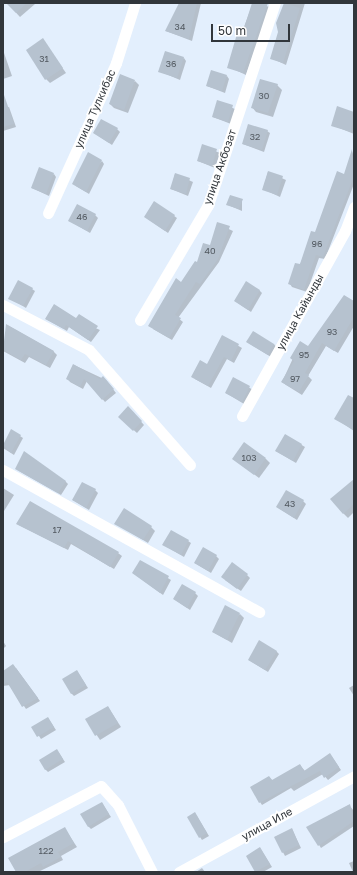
<!DOCTYPE html>
<html>
<head>
<meta charset="utf-8">
<style>
	body { margin:0 }
	#map { position:relative; width:357px; height:875px; overflow:hidden; background:#e3effd; font-family:"Golos Text",sans-serif }
	div>[style] { position:absolute }
	[style*='--x'] { left:calc(var(--x)*1px); top:calc(var(--y)*1px); width:calc(var(--w)*1px); rotate:calc(var(--a)*1deg) }
	.shadow>* { inset:0; background:#0003 }
	.building>* { inset:0; background:#b6c2cf }
	.street>* { height:11px; margin:-5.5px; padding:0 5.5px; transform-origin:5.5px; border-radius:5.5px; background:#fff }
	span { translate:-50% -50%; white-space:nowrap; text-align:center; line-height:1.15; -webkit-text-stroke:3.5px #fff; paint-order:stroke }
	.number-label { font-size:9px; color:#525960 }
	.number-label span { -webkit-text-stroke-width:0 }
	.street-label { font-size:11px; color:#31363b }
	.frame { position:absolute; inset:0; border:4px solid #31363b; pointer-events:none }
	.scale { position:absolute; left:211px; top:24px; width:79px; height:18px; box-sizing:border-box; border:2px solid #31363b; border-top:0; padding-left:5px; font-size:12px; line-height:14px; white-space:nowrap; color:#31363b; -webkit-text-stroke:3px #fff; paint-order:stroke }
</style>
</head>
<body>
<div id="map">
	<div class="shadow">
		<div style="clip-path:polygon(7px 3px,34px 3px,35px 4px,20px 17px)"></div>
		<div style="clip-path:polygon(181px 3px,201px 3px,192px 41px,166px 31px)"></div>
		<div style="clip-path:polygon(253px 3px,270px 7px,246px 75px,229px 67px)"></div>
		<div style="clip-path:polygon(285px 3px,305px 3px,286px 65px,271px 58px,279px 32px,277px 23px)"></div>
		<div style="clip-path:polygon(43px 40px,66px 73px,50px 83px,46px 79px)"></div>
		<div style="clip-path:polygon(3px 50px,12px 76px,3px 79px)"></div>
		<div style="clip-path:polygon(184px 58px,186px 61px,180px 80px,159px 71px)"></div>
		<div style="clip-path:polygon(227px 76px,229px 79px,225px 93px,207px 86px)"></div>
		<div style="clip-path:polygon(135px 81px,139px 85px,128px 113px,114px 108px,110px 104px)"></div>
		<div style="clip-path:polygon(277px 85px,282px 90px,273px 117px,256px 112px,252px 107px)"></div>
		<div style="clip-path:polygon(218px 102px,235px 109px,231px 124px,213px 117px)"></div>
		<div style="clip-path:polygon(9px 107px,16px 127px,3px 131px,3px 109px)"></div>
		<div style="clip-path:polygon(338px 108px,354px 113px,354px 134px,332px 125px)"></div>
		<div style="clip-path:polygon(117px 129px,120px 132px,112px 145px,94px 133px)"></div>
		<div style="clip-path:polygon(267px 131px,270px 133px,264px 152px,243px 144px)"></div>
		<div style="clip-path:polygon(202px 146px,220px 153px,215px 168px,198px 161px)"></div>
		<div style="clip-path:polygon(354px 148px,354px 184px,325px 259px,319px 258px,307px 292px,292px 287px,290px 284px,345px 175px)"></div>
		<div style="clip-path:polygon(102px 161px,104px 164px,89px 194px,76px 186px)"></div>
		<div style="clip-path:polygon(268px 172px,286px 180px,280px 197px,263px 189px)"></div>
		<div style="clip-path:polygon(54px 174px,56px 177px,49px 196px,32px 188px)"></div>
		<div style="clip-path:polygon(175px 174px,193px 182px,188px 196px,171px 189px)"></div>
		<div style="clip-path:polygon(242px 200px,242px 211px,228px 205px)"></div>
		<div style="clip-path:polygon(154px 202px,177px 218px,168px 233px,145px 217px)"></div>
		<div style="clip-path:polygon(95px 215px,98px 218px,90px 233px,70px 221px)"></div>
		<div style="clip-path:polygon(218px 224px,233px 231px,219px 262px,178px 318px,183px 322px,172px 340px,153px 329px,211px 247px)"></div>
		<div style="clip-path:polygon(32px 289px,35px 291px,26px 308px,10px 298px)"></div>
		<div style="clip-path:polygon(259px 290px,262px 293px,251px 312px,235px 301px)"></div>
		<div style="clip-path:polygon(354px 302px,354px 326px,338px 353px,326px 346px,308px 376px,312px 380px,302px 395px,286px 385px,282px 382px,300px 343px,309px 347px)"></div>
		<div style="clip-path:polygon(46px 319px,77px 320px,100px 330px,91px 342px,69px 327px,67px 331px)"></div>
		<div style="clip-path:polygon(7px 325px,53px 351px,57px 355px,50px 368px,29px 357px,25px 363px,3px 351px)"></div>
		<div style="clip-path:polygon(223px 337px,242px 348px,234px 363px,227px 359px,211px 388px,195px 379px,208px 365px)"></div>
		<div style="clip-path:polygon(247px 342px,274px 344px,276px 347px,271px 357px)"></div>
		<div style="clip-path:polygon(74px 365px,106px 380px,116px 393px,105px 402px,87px 381px,83px 389px,70px 382px,68px 379px)"></div>
		<div style="clip-path:polygon(234px 378px,253px 390px,244px 404px,226px 393px)"></div>
		<div style="clip-path:polygon(354px 399px,354px 431px,336px 419px)"></div>
		<div style="clip-path:polygon(131px 410px,144px 425px,137px 433px,119px 417px)"></div>
		<div style="clip-path:polygon(12px 431px,23px 438px,14px 455px,3px 448px)"></div>
		<div style="clip-path:polygon(285px 435px,305px 447px,296px 463px,276px 451px)"></div>
		<div style="clip-path:polygon(233px 459px,266px 459px,270px 463px,259px 478px)"></div>
		<div style="clip-path:polygon(19px 471px,65px 481px,68px 484px,61px 495px)"></div>
		<div style="clip-path:polygon(354px 485px,354px 512px,348px 518px,343px 513px)"></div>
		<div style="clip-path:polygon(3px 488px,14px 495px,4px 511px,3px 511px)"></div>
		<div style="clip-path:polygon(95px 490px,98px 493px,89px 510px,73px 500px)"></div>
		<div style="clip-path:polygon(303px 501px,306px 504px,297px 520px,277px 507px)"></div>
		<div style="clip-path:polygon(115px 523px,151px 527px,155px 531px,148px 543px)"></div>
		<div style="clip-path:polygon(17px 524px,118px 553px,122px 556px,114px 569px,71px 544px,68px 550px)"></div>
		<div style="clip-path:polygon(188px 541px,191px 543px,184px 557px,164px 545px)"></div>
		<div style="clip-path:polygon(216px 556px,219px 559px,211px 573px,195px 563px)"></div>
		<div style="clip-path:polygon(141px 561px,171px 580px,163px 595px,133px 573px)"></div>
		<div style="clip-path:polygon(247px 575px,250px 578px,241px 591px,225px 580px)"></div>
		<div style="clip-path:polygon(195px 593px,198px 596px,190px 610px,174px 599px)"></div>
		<div style="clip-path:polygon(240px 614px,244px 618px,232px 643px,213px 632px)"></div>
		<div style="clip-path:polygon(3px 641px,6px 646px,3px 649px)"></div>
		<div style="clip-path:polygon(276px 651px,279px 654px,268px 672px,249px 660px)"></div>
		<div style="clip-path:polygon(16px 668px,40px 701px,26px 709px,10px 685px,3px 686px,3px 672px)"></div>
		<div style="clip-path:polygon(77px 671px,88px 688px,74px 696px,71px 693px)"></div>
		<div style="clip-path:polygon(354px 685px,354px 696px,349px 688px)"></div>
		<div style="clip-path:polygon(108px 707px,121px 727px,100px 740px,87px 720px)"></div>
		<div style="clip-path:polygon(48px 718px,56px 730px,41px 739px,33px 727px)"></div>
		<div style="clip-path:polygon(59px 753px,65px 762px,48px 772px,45px 769px)"></div>
		<div style="clip-path:polygon(332px 757px,341px 770px,328px 780px,323px 774px,294px 791px,291px 788px,262px 805px,260px 802px,269px 777px,273px 781px,300px 765px,305px 771px)"></div>
		<div style="clip-path:polygon(102px 803px,111px 817px,91px 829px,88px 826px)"></div>
		<div style="clip-path:polygon(349px 805px,354px 811px,354px 826px,321px 848px,308px 827px)"></div>
		<div style="clip-path:polygon(195px 813px,209px 836px,202px 840px,200px 837px)"></div>
		<div style="clip-path:polygon(65px 829px,77px 847px,61px 856px,63px 860px,38px 872px,17px 872px)"></div>
		<div style="clip-path:polygon(292px 829px,301px 848px,285px 856px,275px 837px)"></div>
		<div style="clip-path:polygon(260px 848px,272px 867px,263px 872px,257px 872px,247px 856px)"></div>
		<div style="clip-path:polygon(354px 861px,354px 872px,353px 872px,349px 863px)"></div>
		<div style="clip-path:polygon(202px 868px,205px 872px,196px 872px)"></div>
	</div>
	<div class="building">
		<div style="clip-path:polygon(6px 3px,27px 3px,16px 13px)"></div>
		<div style="clip-path:polygon(179px 3px,197px 3px,189px 39px,165px 31px)"></div>
		<div style="clip-path:polygon(252px 3px,268px 3px,243px 73px,227px 68px,239px 27px,244px 28px)"></div>
		<div style="clip-path:polygon(284px 3px,300px 8px,283px 63px,270px 59px,278px 32px,276px 23px)"></div>
		<div style="clip-path:polygon(43px 38px,63px 68px,45px 80px,26px 50px)"></div>
		<div style="clip-path:polygon(165px 51px,184px 57px,177px 78px,158px 72px)"></div>
		<div style="clip-path:polygon(211px 70px,227px 75px,222px 91px,206px 86px)"></div>
		<div style="clip-path:polygon(120px 74px,135px 80px,124px 110px,109px 104px)"></div>
		<div style="clip-path:polygon(260px 79px,278px 84px,268px 113px,251px 108px)"></div>
		<div style="clip-path:polygon(3px 92px,14px 124px,3px 127px)"></div>
		<div style="clip-path:polygon(217px 100px,233px 105px,228px 122px,212px 117px)"></div>
		<div style="clip-path:polygon(337px 106px,354px 112px,351px 132px,331px 126px)"></div>
		<div style="clip-path:polygon(101px 119px,118px 128px,109px 143px,93px 133px)"></div>
		<div style="clip-path:polygon(248px 124px,268px 130px,262px 150px,242px 144px)"></div>
		<div style="clip-path:polygon(202px 144px,217px 149px,212px 166px,197px 161px)"></div>
		<div style="clip-path:polygon(352px 149px,354px 176px,323px 257px,316px 255px,304px 290px,288px 284px,295px 263px,300px 264px,311px 231px,315px 232px,337px 171px,344px 174px)"></div>
		<div style="clip-path:polygon(88px 152px,102px 160px,86px 192px,72px 184px)"></div>
		<div style="clip-path:polygon(39px 167px,54px 173px,46px 194px,31px 188px)"></div>
		<div style="clip-path:polygon(268px 171px,283px 176px,277px 195px,262px 190px)"></div>
		<div style="clip-path:polygon(175px 173px,190px 178px,186px 194px,170px 189px)"></div>
		<div style="clip-path:polygon(230px 195px,243px 199px,239px 209px,226px 205px)"></div>
		<div style="clip-path:polygon(154px 201px,175px 215px,165px 231px,144px 217px)"></div>
		<div style="clip-path:polygon(77px 204px,96px 214px,87px 231px,68px 221px)"></div>
		<div style="clip-path:polygon(217px 222px,230px 226px,218px 259px,200px 284px,196px 282px,175px 315px,181px 318px,169px 338px,148px 326px,176px 278px,181px 282px,195px 261px,197px 262px,203px 243px,210px 245px)"></div>
		<div style="clip-path:polygon(18px 280px,33px 288px,23px 306px,8px 299px)"></div>
		<div style="clip-path:polygon(246px 281px,260px 290px,248px 310px,234px 301px)"></div>
		<div style="clip-path:polygon(344px 295px,354px 301px,354px 317px,334px 351px,322px 343px,305px 373px,309px 375px,299px 392px,281px 382px,294px 361px,290px 358px,300px 341px,308px 346px)"></div>
		<div style="clip-path:polygon(54px 304px,76px 318px,79px 314px,98px 326px,88px 340px,66px 325px,64px 329px,45px 319px)"></div>
		<div style="clip-path:polygon(6px 324px,54px 351px,46px 365px,25px 354px,21px 360px,3px 350px)"></div>
		<div style="clip-path:polygon(253px 331px,274px 344px,268px 355px,246px 342px)"></div>
		<div style="clip-path:polygon(222px 335px,239px 344px,231px 361px,224px 357px,208px 386px,191px 377px,200px 360px,207px 364px)"></div>
		<div style="clip-path:polygon(73px 364px,100px 379px,103px 376px,114px 389px,102px 400px,84px 379px,80px 387px,66px 379px)"></div>
		<div style="clip-path:polygon(233px 377px,250px 386px,242px 402px,225px 393px)"></div>
		<div style="clip-path:polygon(348px 395px,354px 398px,354px 430px,334px 419px)"></div>
		<div style="clip-path:polygon(128px 406px,142px 421px,133px 431px,118px 417px)"></div>
		<div style="clip-path:polygon(11px 429px,21px 435px,11px 453px,3px 445px)"></div>
		<div style="clip-path:polygon(285px 434px,302px 444px,293px 461px,275px 451px)"></div>
		<div style="clip-path:polygon(244px 442px,266px 458px,254px 475px,232px 459px)"></div>
		<div style="clip-path:polygon(24px 451px,66px 481px,58px 493px,15px 469px)"></div>
		<div style="clip-path:polygon(354px 479px,354px 504px,343px 514px,330px 499px)"></div>
		<div style="clip-path:polygon(82px 482px,96px 489px,86px 508px,72px 500px)"></div>
		<div style="clip-path:polygon(286px 490px,304px 500px,294px 518px,276px 507px)"></div>
		<div style="clip-path:polygon(30px 501px,119px 552px,110px 567px,68px 541px,64px 548px,16px 524px)"></div>
		<div style="clip-path:polygon(124px 508px,152px 526px,143px 540px,114px 524px)"></div>
		<div style="clip-path:polygon(171px 530px,189px 540px,181px 555px,162px 545px)"></div>
		<div style="clip-path:polygon(203px 547px,217px 555px,208px 571px,194px 563px)"></div>
		<div style="clip-path:polygon(140px 560px,169px 576px,160px 593px,132px 573px)"></div>
		<div style="clip-path:polygon(232px 562px,248px 574px,237px 589px,221px 577px)"></div>
		<div style="clip-path:polygon(182px 584px,196px 592px,187px 608px,173px 599px)"></div>
		<div style="clip-path:polygon(225px 605px,240px 613px,227px 640px,212px 632px)"></div>
		<div style="clip-path:polygon(259px 640px,277px 651px,265px 670px,248px 660px)"></div>
		<div style="clip-path:polygon(13px 664px,38px 698px,22px 707px,7px 682px,3px 685px,3px 671px)"></div>
		<div style="clip-path:polygon(77px 670px,86px 685px,71px 694px,62px 679px)"></div>
		<div style="clip-path:polygon(108px 706px,118px 723px,95px 736px,85px 719px)"></div>
		<div style="clip-path:polygon(48px 717px,54px 727px,37px 737px,31px 727px)"></div>
		<div style="clip-path:polygon(57px 749px,63px 759px,45px 770px,39px 760px)"></div>
		<div style="clip-path:polygon(330px 753px,339px 767px,324px 778px,320px 771px,259px 803px,250px 787px,269px 776px,272px 780px,300px 764px,304px 771px)"></div>
		<div style="clip-path:polygon(102px 802px,109px 814px,88px 827px,80px 814px)"></div>
		<div style="clip-path:polygon(350px 804px,354px 821px,318px 846px,306px 827px)"></div>
		<div style="clip-path:polygon(195px 812px,207px 833px,199px 838px,187px 817px)"></div>
		<div style="clip-path:polygon(65px 827px,74px 843px,58px 852px,61px 857px,43px 867px,41px 863px,25px 872px,16px 872px,8px 858px)"></div>
		<div style="clip-path:polygon(292px 828px,299px 845px,282px 853px,274px 837px)"></div>
		<div style="clip-path:polygon(260px 847px,270px 864px,255px 872px,246px 856px)"></div>
	</div>
	<div class="street">
		<div style="--x:48;--y:213;--w:165;--a:-65.6"></div>
		<div style="--x:116;--y:63;--w:63;--a:-72.4"></div>
		<div style="--x:3;--y:305;--w:97;--a:27.6"></div>
		<div style="--x:89;--y:350;--w:153;--a:48.7"></div>
		<div style="--x:140;--y:320;--w:134;--a:-59.4"></div>
		<div style="--x:208;--y:205;--w:213;--a:-71.7"></div>
		<div style="--x:242;--y:416;--w:212;--a:-60.9"></div>
		<div style="--x:345;--y:231;--w:26;--a:-69"></div>
		<div style="--x:3;--y:470;--w:293;--a:29"></div>
		<div style="--x:3;--y:837;--w:110;--a:-27.5"></div>
		<div style="--x:101;--y:786;--w:25;--a:48"></div>
		<div style="--x:118;--y:805;--w:75;--a:63.1"></div>
		<div style="--x:179;--y:872;--w:200;--a:-28.7"></div>
	</div>
	<div class="number-label">
		<span style="left:180px;top:27px">34</span>
		<span style="left:44px;top:59px">31</span>
		<span style="left:171px;top:64px">36</span>
		<span style="left:264px;top:96px">30</span>
		<span style="left:255px;top:137px">32</span>
		<span style="left:82px;top:217px">46</span>
		<span style="left:317px;top:244px">96</span>
		<span style="left:210px;top:251px">40</span>
		<span style="left:332px;top:332px">93</span>
		<span style="left:304px;top:355px">95</span>
		<span style="left:295px;top:379px">97</span>
		<span style="left:249px;top:458px">103</span>
		<span style="left:290px;top:504px">43</span>
		<span style="left:57px;top:530px">17</span>
		<span style="left:46px;top:851px">122</span>
	</div>
	<div class="street-label">
		<span style="left:95px;top:109px;rotate:-66deg">улица Тулкибас</span>
		<span style="left:220px;top:167px;rotate:-71deg">улица Акбозат</span>
		<span style="left:300px;top:312px;rotate:-61deg">улица Кайынды</span>
		<span style="left:267px;top:824px;rotate:-29deg">улица Иле</span>
	</div>
	<div class="frame"></div>
	<div class="scale">50 m</div>
</div>
</body>
</html>
